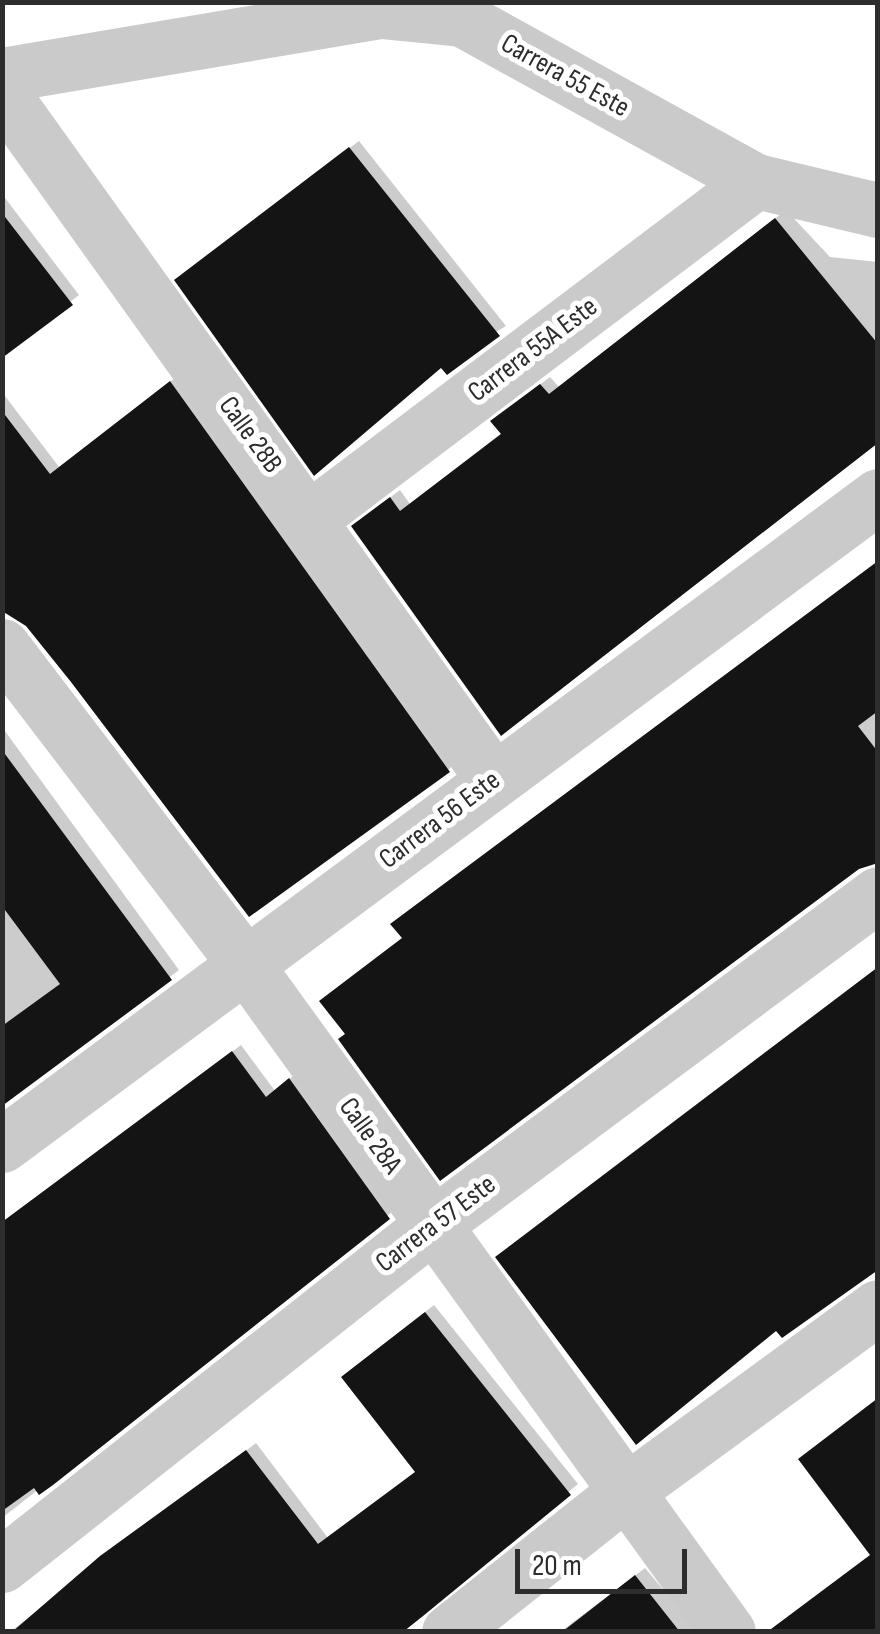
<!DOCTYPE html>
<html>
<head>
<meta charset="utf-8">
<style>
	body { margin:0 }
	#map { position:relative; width:880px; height:1634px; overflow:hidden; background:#fff; font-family:"Sofia Sans Condensed",sans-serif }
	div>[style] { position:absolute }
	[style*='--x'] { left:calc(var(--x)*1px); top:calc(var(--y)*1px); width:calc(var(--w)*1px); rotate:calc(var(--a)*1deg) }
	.shadow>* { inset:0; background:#0003 }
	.building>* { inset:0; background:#141414 }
	.minor>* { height:55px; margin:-27.5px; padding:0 27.5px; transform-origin:27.5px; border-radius:27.5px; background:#cacaca }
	span { translate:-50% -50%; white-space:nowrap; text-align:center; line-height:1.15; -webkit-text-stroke:10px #fff; paint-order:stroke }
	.street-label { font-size:28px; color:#2d2d2d }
	.frame { position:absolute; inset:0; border:5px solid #2d2d2d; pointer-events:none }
	.scale { position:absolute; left:515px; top:1549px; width:172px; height:45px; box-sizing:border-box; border:5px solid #2d2d2d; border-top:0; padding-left:12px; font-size:30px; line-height:35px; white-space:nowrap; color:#2d2d2d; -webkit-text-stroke:8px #fff; paint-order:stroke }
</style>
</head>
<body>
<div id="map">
	<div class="shadow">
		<div style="clip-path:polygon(359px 141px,506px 326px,441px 365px,186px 272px)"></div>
		<div style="clip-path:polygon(2px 194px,79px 295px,2px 355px)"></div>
		<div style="clip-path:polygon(786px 210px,830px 257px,878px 262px,878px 439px,363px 518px,400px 490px,410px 504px,503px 432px,502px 413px,550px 377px,559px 387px)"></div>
		<div style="clip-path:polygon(179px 375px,456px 762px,448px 770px,28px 624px,2px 607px,2px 392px,59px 467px)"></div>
		<div style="clip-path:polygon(878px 561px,878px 860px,348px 1034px,404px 937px,403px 915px)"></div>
		<div style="clip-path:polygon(2px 727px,179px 970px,2px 1104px)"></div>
		<div style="clip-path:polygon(878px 967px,878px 1264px,776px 1328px,507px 1248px)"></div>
		<div style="clip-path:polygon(241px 1045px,275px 1091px,298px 1072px,397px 1208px,2px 1518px,2px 1224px)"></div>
		<div style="clip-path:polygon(434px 1305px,578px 1484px,401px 1632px,10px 1632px,256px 1443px,328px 1538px,417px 1471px,353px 1368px)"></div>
		<div style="clip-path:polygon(645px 1568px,699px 1632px,560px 1632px)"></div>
	</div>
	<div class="building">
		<div style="clip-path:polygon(349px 147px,500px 336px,447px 375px,441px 368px,314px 476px,174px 280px)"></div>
		<div style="clip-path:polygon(2px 213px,73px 305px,2px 358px)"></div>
		<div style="clip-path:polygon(775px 218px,878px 344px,878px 443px,501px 736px,351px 526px,390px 497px,400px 511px,501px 434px,490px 421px,540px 384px,549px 394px)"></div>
		<div style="clip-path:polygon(170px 381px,450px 772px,249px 917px,71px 682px,26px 626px,2px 611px,2px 411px,50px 474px)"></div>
		<div style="clip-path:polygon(878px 561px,878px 711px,858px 726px,878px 752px,878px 863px,859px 869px,440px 1181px,338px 1039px,345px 1034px,319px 1001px,402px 938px,390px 924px)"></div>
		<div style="clip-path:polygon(2px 750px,172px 980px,2px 1106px,2px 1026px,60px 984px,2px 906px)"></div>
		<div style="clip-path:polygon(878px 967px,878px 1270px,782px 1338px,776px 1331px,636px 1445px,495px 1257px)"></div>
		<div style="clip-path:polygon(232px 1051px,266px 1097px,289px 1078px,390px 1219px,53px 1485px,39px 1495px,34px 1488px,2px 1511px,2px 1222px)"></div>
		<div style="clip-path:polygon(425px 1312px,571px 1495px,423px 1616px,403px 1632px,12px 1632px,100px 1556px,246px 1450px,318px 1544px,415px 1472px,341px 1377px)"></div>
		<div style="clip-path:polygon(878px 1398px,878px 1632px,767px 1632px,870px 1555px,798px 1459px)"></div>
		<div style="clip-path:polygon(635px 1575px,680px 1632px,562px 1632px)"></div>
	</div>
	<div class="minor">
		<div style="--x:2;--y:75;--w:384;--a:-9.6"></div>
		<div style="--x:381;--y:11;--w:81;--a:5.6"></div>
		<div style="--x:462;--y:19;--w:336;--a:28.9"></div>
		<div style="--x:756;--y:181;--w:125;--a:13.4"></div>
		<div style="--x:2;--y:93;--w:845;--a:54.39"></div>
		<div style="--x:310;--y:518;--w:559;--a:-37.07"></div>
		<div style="--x:2;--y:646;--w:400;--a:52.6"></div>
		<div style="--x:245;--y:964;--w:824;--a:54.13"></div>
		<div style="--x:2;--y:1145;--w:1090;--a:-36.53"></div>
		<div style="--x:2;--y:1565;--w:550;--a:-38.29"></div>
		<div style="--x:434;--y:1224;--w:553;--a:-36.62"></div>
		<div style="--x:449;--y:1632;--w:225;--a:-38.5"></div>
		<div style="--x:625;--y:1492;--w:313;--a:-36.2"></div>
	</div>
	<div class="street-label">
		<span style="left:565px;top:76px;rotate:29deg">Carrera 55 Este</span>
		<span style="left:533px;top:350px;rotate:-37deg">Carrera 55A Este</span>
		<span style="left:250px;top:435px;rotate:54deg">Calle 28B</span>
		<span style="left:440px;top:820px;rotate:-37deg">Carrera 56 Este</span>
		<span style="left:370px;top:1136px;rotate:54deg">Calle 28A</span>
		<span style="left:436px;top:1224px;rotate:-37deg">Carrera 57 Este</span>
	</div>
	<div class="frame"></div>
	<div class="scale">20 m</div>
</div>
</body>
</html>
